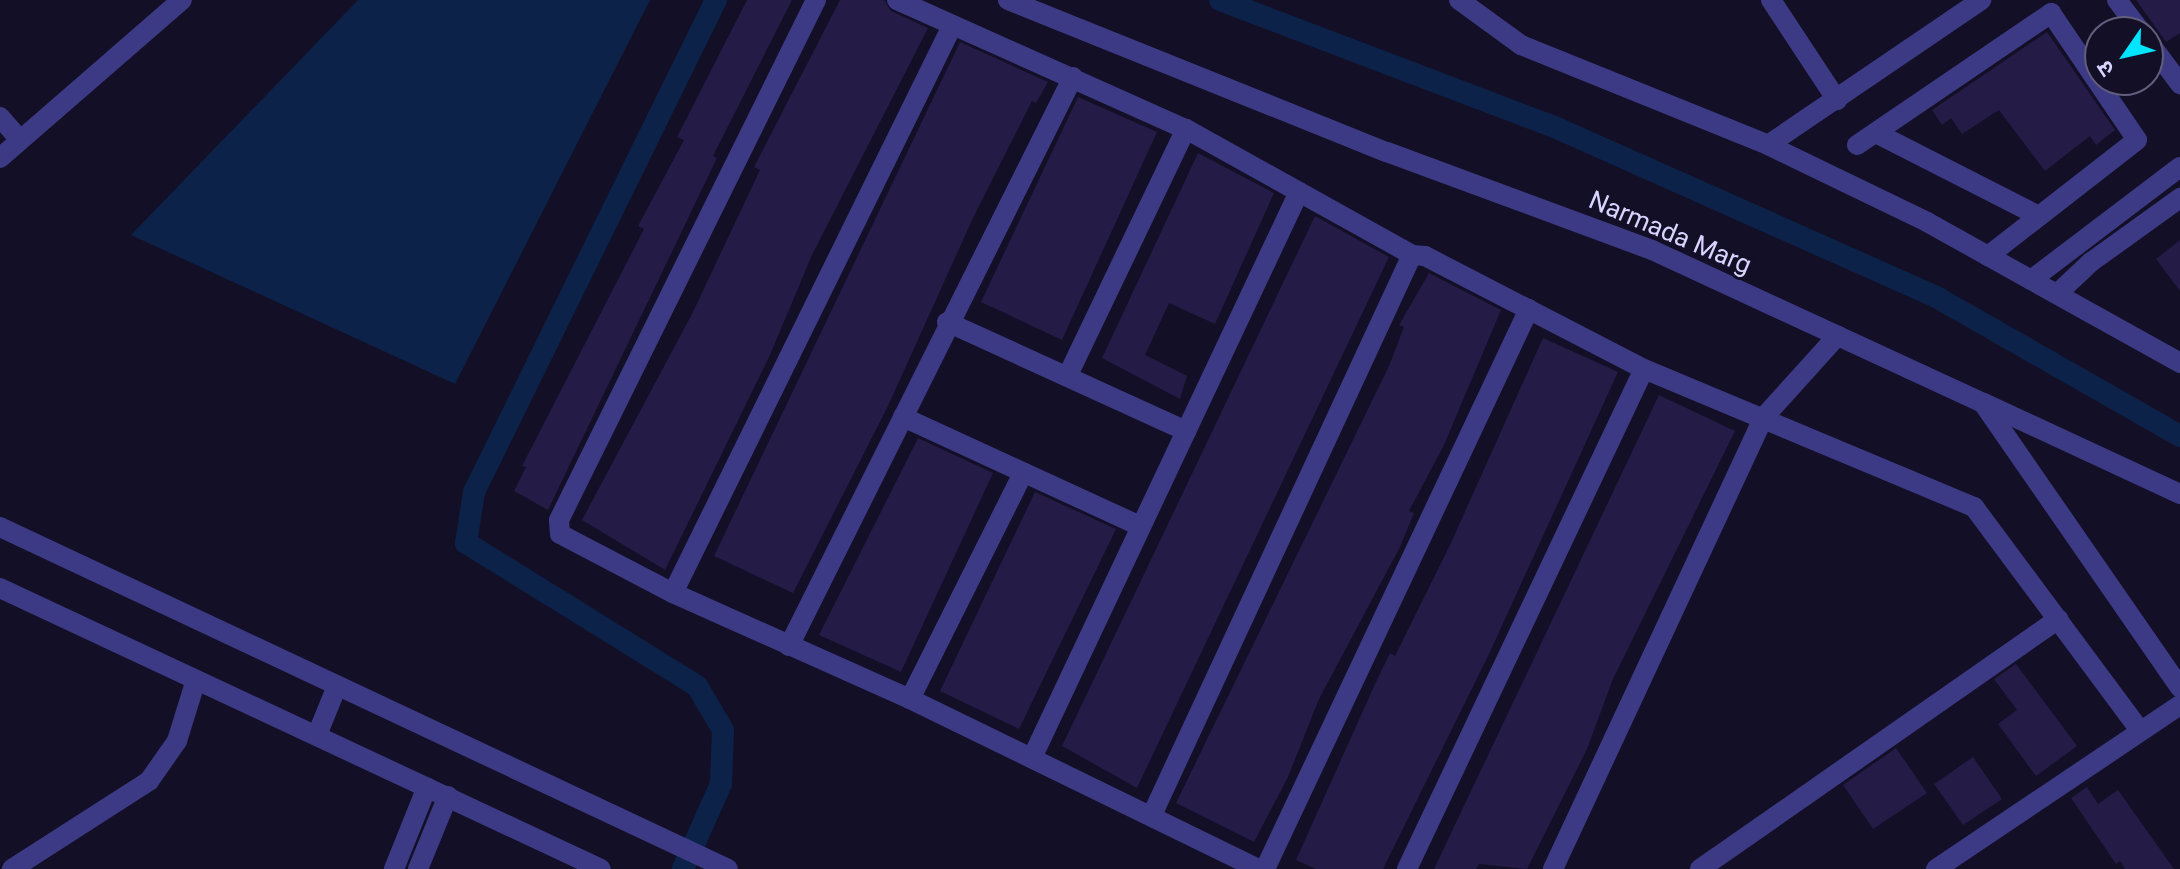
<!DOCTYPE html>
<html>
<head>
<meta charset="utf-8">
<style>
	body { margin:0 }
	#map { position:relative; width:2180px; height:869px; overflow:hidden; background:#130f26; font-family:Roboto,"Noto Sans Devanagari",sans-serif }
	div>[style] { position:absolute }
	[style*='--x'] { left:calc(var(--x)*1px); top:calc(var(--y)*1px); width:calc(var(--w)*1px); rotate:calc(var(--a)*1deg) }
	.water>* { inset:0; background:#0c2248 }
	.canal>* { height:22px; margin:-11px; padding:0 11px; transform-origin:11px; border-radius:11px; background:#0c2248 }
	.building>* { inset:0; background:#241b47 }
	.minor>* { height:20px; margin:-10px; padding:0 10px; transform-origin:10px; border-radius:10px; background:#3d3a85 }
	.tertiary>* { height:20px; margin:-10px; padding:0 10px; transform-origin:10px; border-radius:10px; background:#3d3a85 }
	span { translate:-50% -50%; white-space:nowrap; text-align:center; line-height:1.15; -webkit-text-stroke:6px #130f26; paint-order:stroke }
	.street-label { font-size:26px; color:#d9d4ff }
	.north { position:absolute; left:2084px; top:16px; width:80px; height:80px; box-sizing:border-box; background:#130f26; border:2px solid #625e7d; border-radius:50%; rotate:236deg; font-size:22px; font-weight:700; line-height:32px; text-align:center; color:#d9d4ff }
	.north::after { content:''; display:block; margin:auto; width:28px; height:36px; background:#00e5ff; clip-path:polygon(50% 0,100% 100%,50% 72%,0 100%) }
</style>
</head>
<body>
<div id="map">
	<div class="water">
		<div style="clip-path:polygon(358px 0,650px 0,455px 384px,131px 235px)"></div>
	</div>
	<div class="canal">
		<div style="--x:1220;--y:0;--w:363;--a:20.8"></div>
		<div style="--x:1559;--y:129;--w:415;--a:24"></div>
		<div style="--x:1938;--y:298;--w:279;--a:29.7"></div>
		<div style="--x:683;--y:869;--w:93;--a:-65.9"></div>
		<div style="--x:721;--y:784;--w:54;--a:-87.9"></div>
		<div style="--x:723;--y:730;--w:51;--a:-120.6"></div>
		<div style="--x:697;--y:686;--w:272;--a:-148.2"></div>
		<div style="--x:466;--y:543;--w:52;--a:-81.1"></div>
		<div style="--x:474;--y:492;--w:548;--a:-63.81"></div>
	</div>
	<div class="building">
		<div style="clip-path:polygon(747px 0,792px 0,713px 156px,717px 158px,548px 510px,514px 491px,526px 467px,522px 466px,644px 229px,638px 226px,684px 140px,677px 137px)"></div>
		<div style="clip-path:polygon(840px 0,884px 0,891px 11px,928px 28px,812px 255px,770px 355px,665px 570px,582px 520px,693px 312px,760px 170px,754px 167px)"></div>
		<div style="clip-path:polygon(2136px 0,2180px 0,2180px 33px,2166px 42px)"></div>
		<div style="clip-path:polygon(2047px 32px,2115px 130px,2096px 145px,2090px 136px,2045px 171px,1999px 110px,1962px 134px,1951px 118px,1942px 125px,1932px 110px)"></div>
		<div style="clip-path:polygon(960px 42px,1048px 82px,1036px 103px,1032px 101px,973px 218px,888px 406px,793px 593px,714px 556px)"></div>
		<div style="clip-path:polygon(1078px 97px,1157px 132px,1062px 340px,981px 302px)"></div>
		<div style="clip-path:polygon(1198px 153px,1274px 193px,1215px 324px,1169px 303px,1145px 355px,1187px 376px,1180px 399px,1102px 358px)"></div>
		<div style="clip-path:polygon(1315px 216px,1389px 257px,1137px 788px,1062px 746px)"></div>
		<div style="clip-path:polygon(2180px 240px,2180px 291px,2156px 259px)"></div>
		<div style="clip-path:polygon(1429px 273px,1501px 310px,1444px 445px,1409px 511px,1414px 513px,1400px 547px,1319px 699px,1288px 777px,1254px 842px,1176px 803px,1389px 366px,1404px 327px,1399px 325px)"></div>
		<div style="clip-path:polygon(1543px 338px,1618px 372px,1489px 654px,1383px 869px,1316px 869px,1296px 860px,1375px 684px,1390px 653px,1395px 656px,1450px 545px)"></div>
		<div style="clip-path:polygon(1659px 395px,1735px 431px,1613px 679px,1587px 749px,1527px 869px,1479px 864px,1476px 869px,1434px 869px)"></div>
		<div style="clip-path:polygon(918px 438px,993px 473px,901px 672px,819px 635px)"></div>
		<div style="clip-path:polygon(1035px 492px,1116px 529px,1019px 729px,940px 691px)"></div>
		<div style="clip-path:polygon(2016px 664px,2077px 746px,2036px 776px,1998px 724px,2017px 710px,1994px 679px)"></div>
		<div style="clip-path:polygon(1896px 748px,1927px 793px,1873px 829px,1843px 785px)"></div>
		<div style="clip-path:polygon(1973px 757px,2002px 799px,1963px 825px,1934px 784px)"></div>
		<div style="clip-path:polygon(2087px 787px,2098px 804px,2118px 790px,2174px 869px,2125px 869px,2120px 861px,2116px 864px,2071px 798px)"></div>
	</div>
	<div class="minor">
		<div style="--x:816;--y:0;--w:580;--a:116.3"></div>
		<div style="--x:559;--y:520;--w:14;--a:86"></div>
		<div style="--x:560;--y:534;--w:127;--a:27.6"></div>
		<div style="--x:673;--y:593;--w:260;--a:24.1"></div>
		<div style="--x:910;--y:699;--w:387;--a:26"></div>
		<div style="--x:897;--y:0;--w:316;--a:24.1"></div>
		<div style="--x:1186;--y:129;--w:259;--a:29.1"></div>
		<div style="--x:1412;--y:255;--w:13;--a:4"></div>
		<div style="--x:1425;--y:256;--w:246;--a:27.3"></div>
		<div style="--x:1644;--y:369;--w:358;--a:22.7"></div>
		<div style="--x:1974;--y:507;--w:277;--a:53.4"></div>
		<div style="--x:1008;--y:0;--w:408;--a:21.9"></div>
		<div style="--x:1387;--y:152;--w:283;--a:20.3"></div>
		<div style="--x:1652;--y:250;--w:365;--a:24.8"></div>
		<div style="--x:1983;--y:403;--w:346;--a:55.3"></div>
		<div style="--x:1771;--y:0;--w:120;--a:56.6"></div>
		<div style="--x:2117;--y:0;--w:40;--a:53"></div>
		<div style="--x:2148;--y:41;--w:54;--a:53.3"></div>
		<div style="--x:0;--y:117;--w:29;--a:49"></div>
		<div style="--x:1876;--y:133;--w:183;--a:27"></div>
		<div style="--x:1768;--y:145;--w:258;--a:-34.2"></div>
		<div style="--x:1857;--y:145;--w:235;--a:-34.2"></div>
		<div style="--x:2051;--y:13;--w:153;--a:55.9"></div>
		<div style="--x:2137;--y:140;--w:189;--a:142.1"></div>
		<div style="--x:2031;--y:280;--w:187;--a:-37.2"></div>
		<div style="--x:2057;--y:294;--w:47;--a:-43.3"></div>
		<div style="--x:2091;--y:262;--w:110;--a:-35.7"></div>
		<div style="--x:947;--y:322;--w:263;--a:24.5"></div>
		<div style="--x:1068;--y:375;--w:273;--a:-64.4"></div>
		<div style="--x:1984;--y:403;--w:216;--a:24.9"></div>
		<div style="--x:903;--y:417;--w:261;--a:24.7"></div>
		<div style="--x:673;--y:593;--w:630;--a:-63.8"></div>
		<div style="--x:789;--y:646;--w:636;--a:-63.48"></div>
		<div style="--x:910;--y:699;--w:253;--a:-63.4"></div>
		<div style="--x:1032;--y:758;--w:626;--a:-64.75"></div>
		<div style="--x:1152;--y:815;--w:617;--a:-65.1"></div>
		<div style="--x:12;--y:869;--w:163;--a:-32.7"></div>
		<div style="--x:149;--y:781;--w:49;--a:-55"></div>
		<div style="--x:177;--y:741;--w:61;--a:-72.8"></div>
		<div style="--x:394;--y:869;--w:88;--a:-68.1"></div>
		<div style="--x:418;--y:869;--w:79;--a:-67.7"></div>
		<div style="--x:1265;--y:869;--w:619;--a:-64.76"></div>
		<div style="--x:1407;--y:869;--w:553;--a:-64.64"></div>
		<div style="--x:1553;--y:869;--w:499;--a:-65"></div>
		<div style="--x:1764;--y:417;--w:110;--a:-47.9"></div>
		<div style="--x:1700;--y:869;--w:437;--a:-34.9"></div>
		<div style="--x:1936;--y:869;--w:294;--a:-33.9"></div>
	</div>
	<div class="tertiary">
		<div style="--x:1459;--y:0;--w:77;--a:36"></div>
		<div style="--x:1521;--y:45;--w:266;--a:22"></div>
		<div style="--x:1768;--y:145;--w:177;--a:25.8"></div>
		<div style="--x:1927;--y:222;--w:290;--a:29.1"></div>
		<div style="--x:0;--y:158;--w:241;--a:-41"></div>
		<div style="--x:0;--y:527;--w:804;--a:25.16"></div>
		<div style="--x:0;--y:588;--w:663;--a:25.06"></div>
		<div style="--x:317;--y:735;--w:53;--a:-67.8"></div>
	</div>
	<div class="street-label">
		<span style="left:1670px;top:233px;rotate:23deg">Narmada Marg</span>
	</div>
	<div class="north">उ</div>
</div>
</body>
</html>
